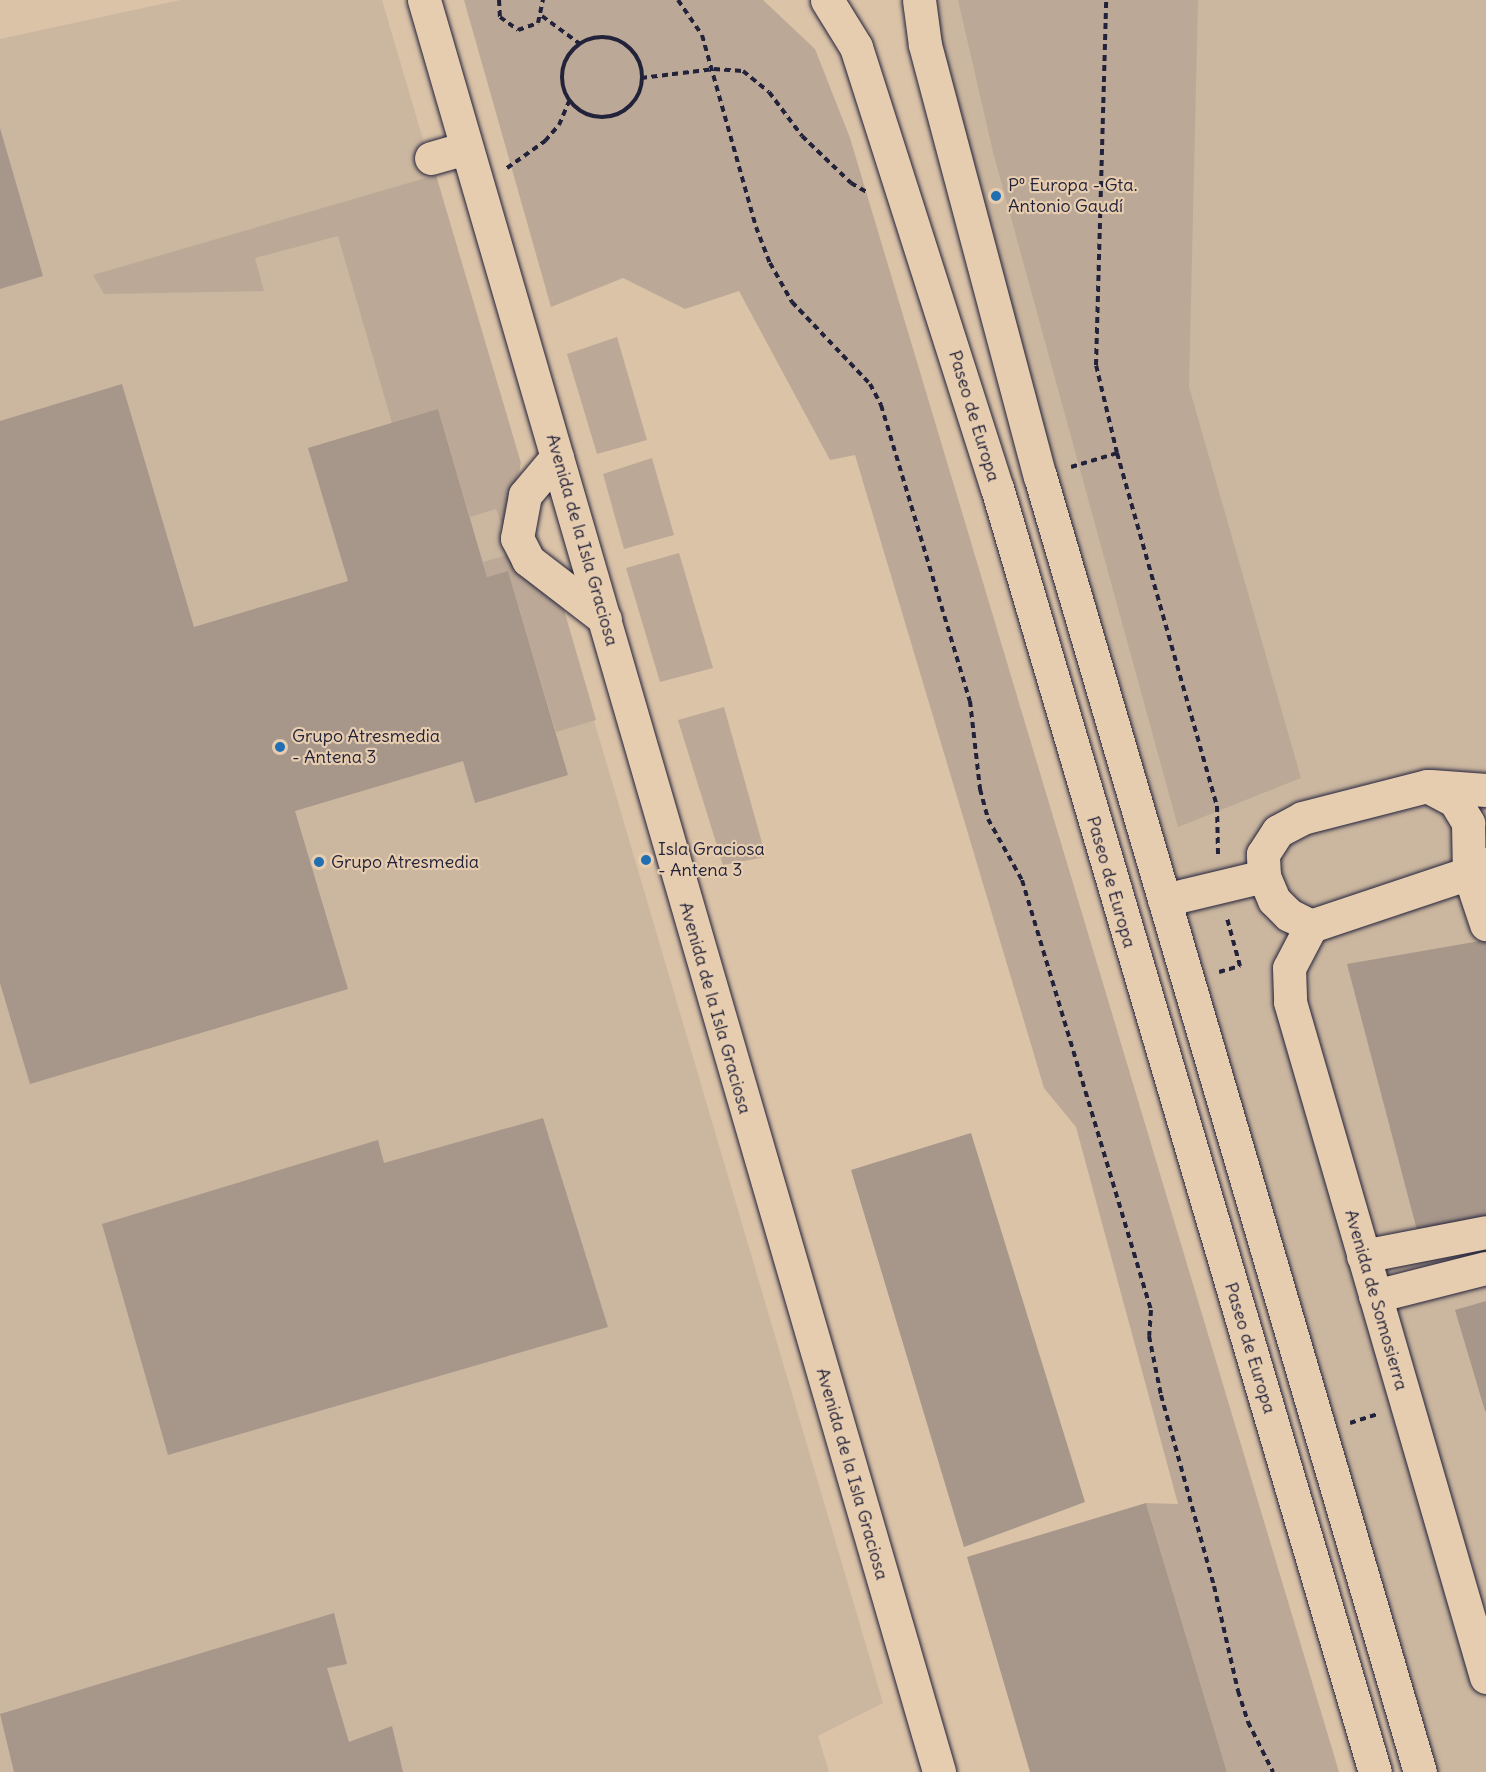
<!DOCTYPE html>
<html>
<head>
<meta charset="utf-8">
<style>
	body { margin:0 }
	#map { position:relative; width:1486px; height:1772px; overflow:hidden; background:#dbc3a8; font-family:Delius,sans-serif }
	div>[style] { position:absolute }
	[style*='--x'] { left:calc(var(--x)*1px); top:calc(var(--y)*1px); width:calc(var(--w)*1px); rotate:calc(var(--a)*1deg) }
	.built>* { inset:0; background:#cbb69f }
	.green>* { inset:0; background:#bca896 }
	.building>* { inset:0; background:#a7968a }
	.path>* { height:4px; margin-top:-2px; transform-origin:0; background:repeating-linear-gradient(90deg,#22223b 0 6px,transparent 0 10.5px) }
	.path>.ring { margin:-2px; padding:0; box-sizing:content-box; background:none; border:4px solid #22223b; border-radius:50% }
	.roads { filter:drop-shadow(0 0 2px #22223b) drop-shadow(0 0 2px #22223b) }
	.minor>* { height:33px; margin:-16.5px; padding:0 16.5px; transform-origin:16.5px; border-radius:16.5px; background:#e7cdaf }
	.major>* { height:33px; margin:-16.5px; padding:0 16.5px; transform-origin:16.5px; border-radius:16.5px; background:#e7cdaf }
	.dots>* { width:16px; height:16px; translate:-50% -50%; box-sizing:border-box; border:3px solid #e7cdaf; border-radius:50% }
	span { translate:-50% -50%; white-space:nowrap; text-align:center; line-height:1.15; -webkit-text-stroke:4.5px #e7cdaf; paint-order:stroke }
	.poi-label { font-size:18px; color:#22223b }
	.left { translate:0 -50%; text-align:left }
	.street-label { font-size:18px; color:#22223b }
</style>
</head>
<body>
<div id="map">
	<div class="built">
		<div style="clip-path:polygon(180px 0,382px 0,883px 1703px,818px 1736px,829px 1772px,0 1772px,0 39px)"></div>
		<div style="clip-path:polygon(919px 0,1486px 0,1486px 1772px,1420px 1772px)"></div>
	</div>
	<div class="green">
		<div style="clip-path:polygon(464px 0,763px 0,815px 49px,850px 138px,1339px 1772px,1227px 1772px,1146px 1503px,1178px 1504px,1076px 1127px,1044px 1088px,855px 455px,830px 460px,739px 291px,685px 309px,623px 278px,551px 307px)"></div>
		<div style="clip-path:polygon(958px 0,1198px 0,1189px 387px,1301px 778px,1178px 827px,993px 152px)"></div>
		<div style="clip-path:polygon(436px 175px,521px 463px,503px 527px,496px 509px,470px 517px,438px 409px,392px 423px,338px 236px,255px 258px,264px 291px,104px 294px,93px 275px)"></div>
		<div style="clip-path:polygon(617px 337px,647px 440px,597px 454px,567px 354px)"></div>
		<div style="clip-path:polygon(652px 458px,674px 535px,624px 549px,603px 474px)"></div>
		<div style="clip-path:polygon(514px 553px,562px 603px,596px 720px,556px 732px,508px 571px,487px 577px,483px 562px)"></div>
		<div style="clip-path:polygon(679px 553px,713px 668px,660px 682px,626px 568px)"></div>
		<div style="clip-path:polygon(724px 707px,766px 857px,723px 865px,678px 720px)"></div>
	</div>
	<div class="building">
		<div style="clip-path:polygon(0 128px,43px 276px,0 289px)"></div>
		<div style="clip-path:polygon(122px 384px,194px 627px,348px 581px,308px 448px,438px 409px,487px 577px,508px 571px,568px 775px,475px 803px,463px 761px,295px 811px,348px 989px,30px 1084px,0 983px,0 421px)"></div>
		<div style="clip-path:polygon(1486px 940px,1486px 1225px,1419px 1238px,1347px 964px)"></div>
		<div style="clip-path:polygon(543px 1118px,608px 1327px,168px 1455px,102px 1224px,378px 1140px,384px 1163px)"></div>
		<div style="clip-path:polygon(971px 1133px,1085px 1502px,964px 1547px,851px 1170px)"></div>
		<div style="clip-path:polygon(1486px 1301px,1486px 1411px,1485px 1411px,1455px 1310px)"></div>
		<div style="clip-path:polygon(1146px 1503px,1227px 1772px,1030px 1772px,967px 1557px)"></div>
		<div style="clip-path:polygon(334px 1613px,347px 1664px,327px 1668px,349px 1742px,392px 1726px,403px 1772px,14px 1772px,0 1714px)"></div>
	</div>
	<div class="path">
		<div style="--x:499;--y:0;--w:17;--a:87"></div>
		<div style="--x:500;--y:17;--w:22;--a:36"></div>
		<div style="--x:518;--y:30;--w:21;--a:-19"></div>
		<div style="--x:538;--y:23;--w:24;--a:-78"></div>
		<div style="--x:678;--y:0;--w:42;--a:55.6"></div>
		<div style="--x:702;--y:35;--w:199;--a:74.3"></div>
		<div style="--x:756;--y:227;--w:39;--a:69"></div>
		<div style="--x:770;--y:263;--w:45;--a:60.6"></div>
		<div style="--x:792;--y:302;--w:113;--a:46.4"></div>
		<div style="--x:870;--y:384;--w:24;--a:62"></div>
		<div style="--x:881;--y:405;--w:309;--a:73.3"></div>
		<div style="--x:970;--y:701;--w:89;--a:83.5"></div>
		<div style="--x:980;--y:789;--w:31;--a:75"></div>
		<div style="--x:988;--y:819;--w:70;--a:60.9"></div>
		<div style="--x:1022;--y:880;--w:449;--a:73.3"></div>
		<div style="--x:1151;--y:1310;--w:26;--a:94"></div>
		<div style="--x:1149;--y:1336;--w:60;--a:78.5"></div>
		<div style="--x:1161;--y:1395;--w:198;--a:74.5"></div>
		<div style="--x:1214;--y:1586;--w:108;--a:77.1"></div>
		<div style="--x:1238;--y:1691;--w:33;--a:72"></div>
		<div style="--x:1248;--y:1722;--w:56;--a:63.4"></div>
		<div style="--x:542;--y:16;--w:47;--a:36.4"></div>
		<div class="ring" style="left:562px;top:37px;width:76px;height:76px"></div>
		<div style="--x:641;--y:78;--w:74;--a:-7"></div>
		<div style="--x:714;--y:69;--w:29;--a:4"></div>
		<div style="--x:743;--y:71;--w:33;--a:39"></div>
		<div style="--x:769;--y:92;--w:55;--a:53.1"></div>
		<div style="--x:802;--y:136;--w:68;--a:43.8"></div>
		<div style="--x:851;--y:183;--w:20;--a:30"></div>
		<div style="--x:507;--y:168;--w:47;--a:-35.4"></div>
		<div style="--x:545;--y:141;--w:21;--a:-49"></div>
		<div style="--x:559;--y:125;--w:26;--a:-67"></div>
		<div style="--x:1117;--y:453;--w:367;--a:74.2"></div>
		<div style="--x:1217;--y:806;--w:49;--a:88.8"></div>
		<div style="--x:1071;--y:467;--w:48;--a:-16.9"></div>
		<div style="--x:1117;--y:453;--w:90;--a:-103.4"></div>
		<div style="--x:1096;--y:365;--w:365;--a:-88.4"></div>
		<div style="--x:1219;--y:972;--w:22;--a:-16"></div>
		<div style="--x:1240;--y:966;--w:50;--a:-105.2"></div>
		<div style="--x:1350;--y:1423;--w:28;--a:-18"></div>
	</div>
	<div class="roads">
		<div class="minor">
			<div style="--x:424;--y:0;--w:1845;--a:73.79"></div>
			<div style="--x:431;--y:158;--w:37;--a:-16"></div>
			<div style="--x:557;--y:457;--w:50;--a:130.1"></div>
			<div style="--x:525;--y:495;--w:44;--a:100.5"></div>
			<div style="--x:517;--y:538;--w:25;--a:63"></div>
			<div style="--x:528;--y:560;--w:97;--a:37.5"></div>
			<div style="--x:1427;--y:786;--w:32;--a:28"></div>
			<div style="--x:1455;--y:801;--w:26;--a:59"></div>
			<div style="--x:1468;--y:823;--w:50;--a:88.9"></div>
			<div style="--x:1469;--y:873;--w:167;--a:161.5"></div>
			<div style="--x:1311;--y:926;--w:25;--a:-153"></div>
			<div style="--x:1289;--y:915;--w:21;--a:-135"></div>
			<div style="--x:1274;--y:900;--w:26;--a:-113"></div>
			<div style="--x:1264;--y:876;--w:22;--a:-93"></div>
			<div style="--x:1263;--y:854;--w:27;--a:-57"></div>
			<div style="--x:1278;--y:831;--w:27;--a:-28"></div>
			<div style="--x:1302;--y:818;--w:129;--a:-14.4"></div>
			<div style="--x:1431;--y:786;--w:55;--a:4.2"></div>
			<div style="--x:1486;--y:864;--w:19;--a:152"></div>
			<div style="--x:1469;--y:873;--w:54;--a:71.6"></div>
			<div style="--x:1164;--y:900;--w:103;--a:-13.5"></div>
			<div style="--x:1311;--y:926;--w:47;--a:117.6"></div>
			<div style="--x:1289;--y:968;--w:34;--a:88"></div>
			<div style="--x:1290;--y:1002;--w:703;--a:73.81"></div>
			<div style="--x:1363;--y:1256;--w:125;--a:-11"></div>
			<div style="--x:1375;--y:1296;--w:114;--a:-14.2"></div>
		</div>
		<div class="major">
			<div style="--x:827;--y:0;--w:55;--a:58.3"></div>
			<div style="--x:856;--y:47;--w:463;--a:72.3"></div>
			<div style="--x:997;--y:488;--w:1338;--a:73.6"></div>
			<div style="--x:919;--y:0;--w:45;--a:82.4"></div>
			<div style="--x:925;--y:45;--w:446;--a:75.1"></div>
			<div style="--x:1040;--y:476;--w:1351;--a:73.66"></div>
		</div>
	</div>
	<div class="dots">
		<div style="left:996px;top:196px;background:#1f6fb2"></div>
		<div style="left:280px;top:747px;background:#1f6fb2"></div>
		<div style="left:646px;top:860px;background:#1f6fb2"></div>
		<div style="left:319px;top:862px;background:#1f6fb2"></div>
	</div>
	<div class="poi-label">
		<span class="left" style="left:1008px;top:196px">Pº Europa - Gta.<br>Antonio Gaudí</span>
		<span class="left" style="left:292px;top:747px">Grupo Atresmedia<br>- Antena 3</span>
		<span class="left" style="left:658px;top:860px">Isla Graciosa<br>- Antena 3</span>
		<span class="left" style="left:331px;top:862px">Grupo Atresmedia</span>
	</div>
	<div class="street-label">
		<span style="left:974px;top:416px;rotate:73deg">Paseo de Europa</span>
		<span style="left:582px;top:540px;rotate:74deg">Avenida de la Isla Graciosa</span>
		<span style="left:1111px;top:882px;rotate:74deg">Paseo de Europa</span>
		<span style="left:715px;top:1008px;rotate:74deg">Avenida de la Isla Graciosa</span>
		<span style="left:1376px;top:1300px;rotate:74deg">Avenida de Somosierra</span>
		<span style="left:1250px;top:1348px;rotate:73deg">Paseo de Europa</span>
		<span style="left:852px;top:1474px;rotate:74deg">Avenida de la Isla Graciosa</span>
	</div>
</div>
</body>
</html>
